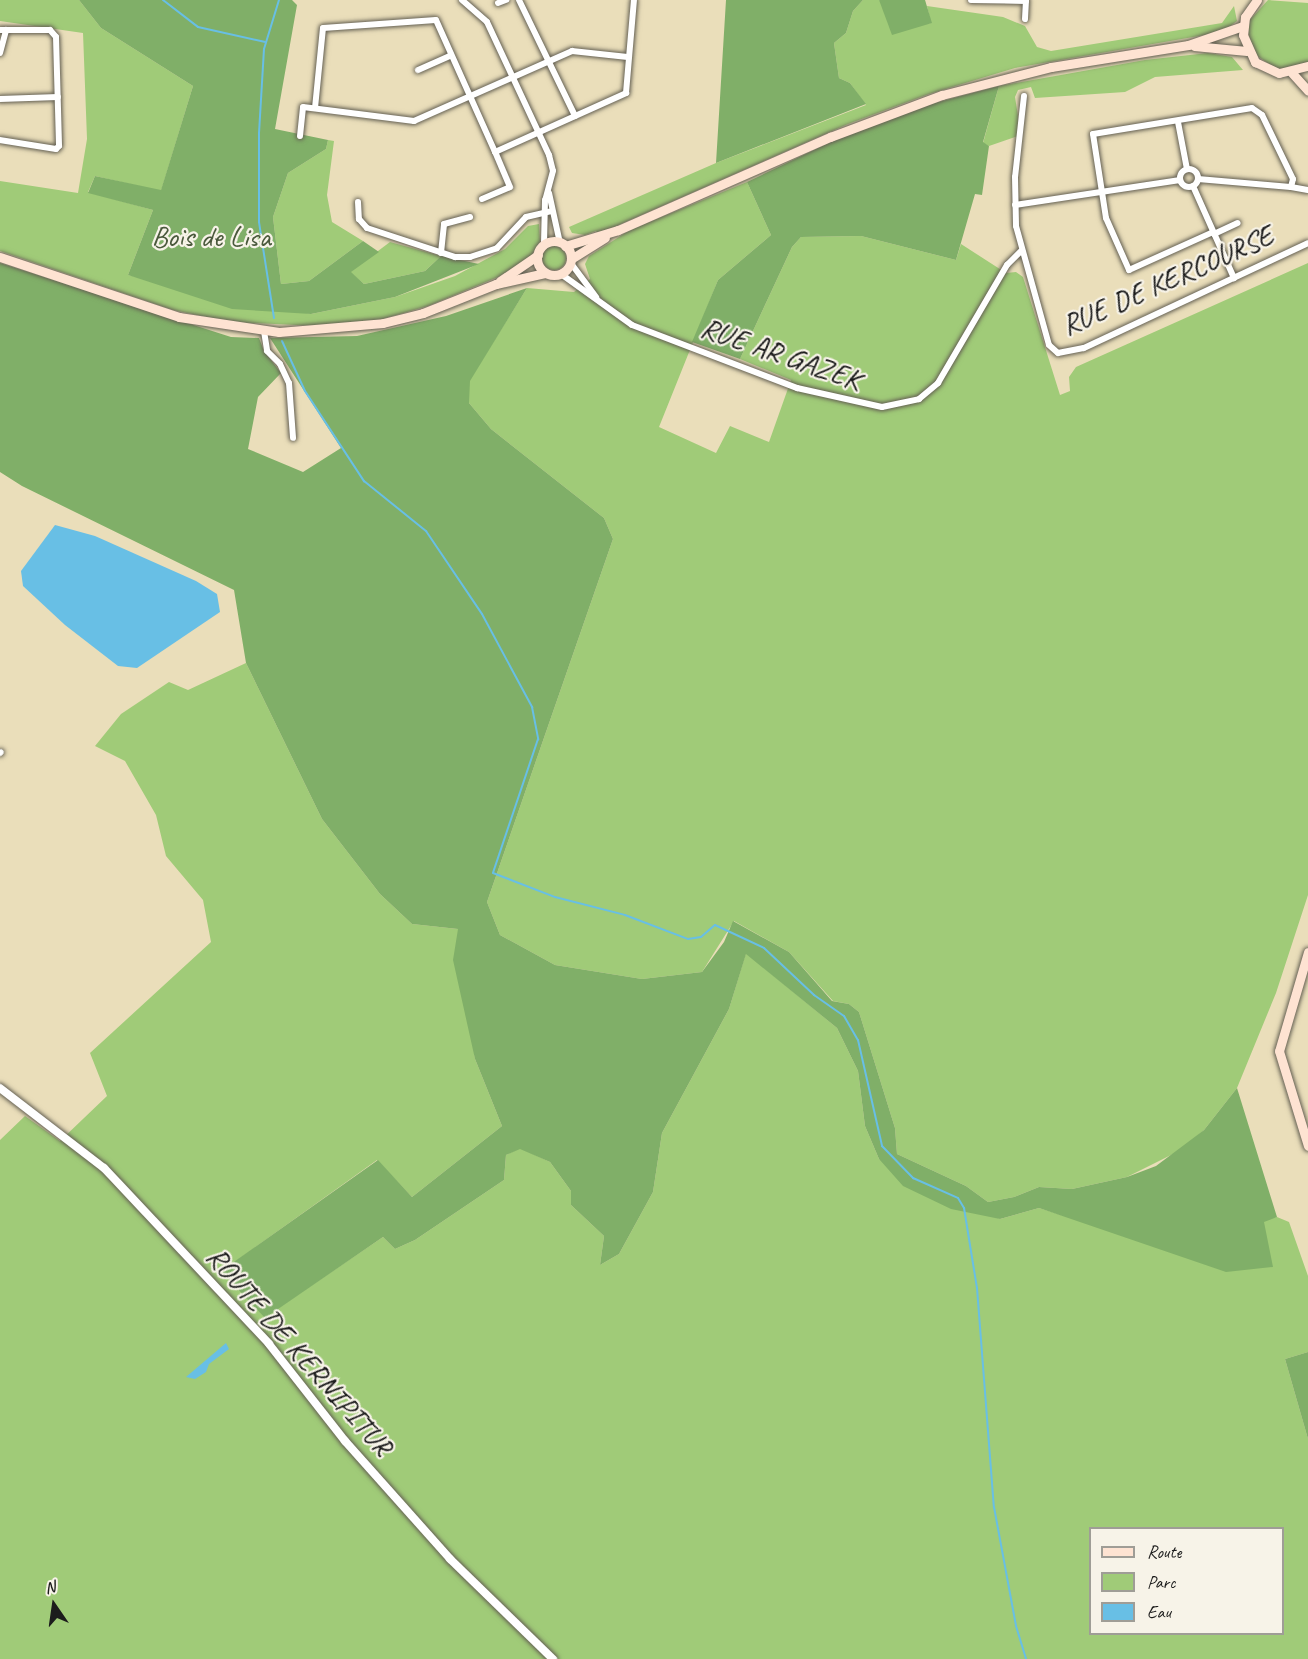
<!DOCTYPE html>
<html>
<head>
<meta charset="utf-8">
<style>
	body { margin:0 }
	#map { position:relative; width:1308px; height:1659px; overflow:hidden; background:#eadeba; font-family:Caveat,sans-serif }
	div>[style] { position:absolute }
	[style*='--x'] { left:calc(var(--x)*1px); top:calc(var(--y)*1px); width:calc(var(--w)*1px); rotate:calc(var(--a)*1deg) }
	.green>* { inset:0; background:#a0cb78 }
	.round { border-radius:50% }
	.forest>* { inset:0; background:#80af68 }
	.water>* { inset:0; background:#68bfe5 }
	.stream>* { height:2px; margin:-1px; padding:0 1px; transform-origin:1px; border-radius:1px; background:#68bfe5 }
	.roads { filter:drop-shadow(0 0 2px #646053) drop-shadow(0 0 2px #646053) }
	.minor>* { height:6px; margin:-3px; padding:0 3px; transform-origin:3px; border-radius:3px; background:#fff }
	.minor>.ring { margin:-3px; padding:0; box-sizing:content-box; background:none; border:6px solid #fff; border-radius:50% }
	.tertiary>* { height:8px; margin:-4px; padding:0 4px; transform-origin:4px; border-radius:4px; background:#fff }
	.secondary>* { height:9px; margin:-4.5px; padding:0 4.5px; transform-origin:4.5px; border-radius:4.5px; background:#fee3d2 }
	.secondary>.ring { margin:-4.5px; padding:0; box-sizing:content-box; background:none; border:9px solid #fee3d2; border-radius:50% }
	span { translate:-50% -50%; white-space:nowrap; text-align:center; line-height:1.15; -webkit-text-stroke:4.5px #f7f3e8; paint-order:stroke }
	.park-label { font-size:30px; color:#4a593c }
	.street-label { font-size:30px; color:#1c1c1c }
	.legend { position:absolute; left:1089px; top:1527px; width:195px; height:108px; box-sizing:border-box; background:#f7f3e8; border:2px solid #9f9d96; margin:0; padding:8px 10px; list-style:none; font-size:18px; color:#1c1c1c }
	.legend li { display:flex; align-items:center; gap:12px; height:30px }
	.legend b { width:30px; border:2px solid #9f9d96 }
	.north { position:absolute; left:24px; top:1575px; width:60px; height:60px; -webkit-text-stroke:4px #f7f3e8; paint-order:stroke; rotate:347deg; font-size:16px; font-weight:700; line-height:24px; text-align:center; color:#1c1c1c }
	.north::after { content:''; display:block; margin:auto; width:21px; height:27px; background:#1c1c1c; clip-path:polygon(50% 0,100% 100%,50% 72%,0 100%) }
</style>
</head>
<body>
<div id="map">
	<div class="green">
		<div style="clip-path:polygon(0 0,79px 0,101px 28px,193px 86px,161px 191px,95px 176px,88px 192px,153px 210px,128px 275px,311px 314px,395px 297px,455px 276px,505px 249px,528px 226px,539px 224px,540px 241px,530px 258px,498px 277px,428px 306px,379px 320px,317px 326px,231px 322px,173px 310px,0 251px,0 181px,78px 193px,87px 139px,83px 33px,0 21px)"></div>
		<div style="clip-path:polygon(863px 0,879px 0,902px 29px,931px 23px,927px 6px,1003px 17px,1025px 26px,1037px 47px,1051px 51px,1222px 23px,1234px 6px,1237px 21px,1222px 32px,1015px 68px,929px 94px,848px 124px,598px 234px,596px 231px,585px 235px,572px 233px,569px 227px,716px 163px,866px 105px,850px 83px,839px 78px,834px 43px,846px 33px,853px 11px)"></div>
		<div style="clip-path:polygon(1268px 0,1308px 3px,1308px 62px,1287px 70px,1275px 68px,1256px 55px,1248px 33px,1249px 21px)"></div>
		<div style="clip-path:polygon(1208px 53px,1232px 57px,1243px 70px,1155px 77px,1125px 92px,1035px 98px,1031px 87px,1018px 90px,1015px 97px,1021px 135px,989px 146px,983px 143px,999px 86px,1145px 60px)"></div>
		<div style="clip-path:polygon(328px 140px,334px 141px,327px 195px,332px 222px,363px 241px,309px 281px,281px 284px,273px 217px,288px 173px,326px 149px)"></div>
		<div style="clip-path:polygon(747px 182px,771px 235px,718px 280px,659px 427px,716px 453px,730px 426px,769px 442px,791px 380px,740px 359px,792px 247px,801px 237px,861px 236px,956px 260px,961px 244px,1006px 273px,1016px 272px,1023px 277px,1060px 395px,1070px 391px,1069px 377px,1076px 367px,1308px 263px,1308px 895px,1276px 993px,1237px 1088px,1204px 1130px,1181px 1150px,1127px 1177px,1072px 1189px,1039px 1187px,1014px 1197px,988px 1202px,966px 1186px,897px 1154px,895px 1128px,859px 1012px,849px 1004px,833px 1001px,789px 952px,734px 921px,702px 972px,642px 979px,555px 965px,500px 935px,487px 902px,613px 539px,604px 518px,491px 429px,469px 403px,469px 381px,527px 288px,574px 292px,590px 279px,585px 264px,589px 256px,630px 230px)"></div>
		<div style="clip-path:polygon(390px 242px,441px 256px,425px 271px,364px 284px,350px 272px)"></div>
		<div class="round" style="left:542px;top:246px;width:24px;height:24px"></div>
		<div style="clip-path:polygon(evenodd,246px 663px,322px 819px,380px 894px,412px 924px,458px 929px,475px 1059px,502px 1126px,412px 1197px,377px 1160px,222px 1271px,265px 1317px,383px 1237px,395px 1249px,415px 1240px,504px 1180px,506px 1155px,520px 1148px,550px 1162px,571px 1191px,571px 1205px,604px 1236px,600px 1265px,619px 1254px,653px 1192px,662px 1133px,729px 1009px,746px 953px,837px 1028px,858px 1071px,865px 1126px,879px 1159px,1000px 1219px,1039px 1208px,1131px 1237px,1277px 1217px,1289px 1222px,1308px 1276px,1308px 1352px,1285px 1359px,1308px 1439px,1308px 1659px,0 1659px,0 1140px,25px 1116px,60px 1141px,107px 1096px,90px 1053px,211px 942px,203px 900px,166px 856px,156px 815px,125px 761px,95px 746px,121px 714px,169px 682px,188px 690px,246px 663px,1090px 1528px,1282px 1528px,1282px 1634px,1090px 1634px,1090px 1528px)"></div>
	</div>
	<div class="forest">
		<div style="clip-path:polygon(79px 0,292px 0,297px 5px,275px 129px,328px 140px,326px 149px,288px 173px,273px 217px,281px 284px,309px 281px,363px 241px,379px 252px,351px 272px,364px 284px,425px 271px,441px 256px,479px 264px,395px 297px,311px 314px,232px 309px,128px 275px,153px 210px,88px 193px,95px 176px,161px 190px,193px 86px,101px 28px)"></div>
		<div style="clip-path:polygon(726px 0,863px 0,853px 11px,846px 33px,834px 43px,839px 78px,850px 83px,866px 104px,716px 163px)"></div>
		<div style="clip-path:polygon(879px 0,925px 0,932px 23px,892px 35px)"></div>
		<div style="clip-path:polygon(999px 86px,983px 142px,989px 146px,982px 195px,975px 194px,956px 260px,861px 236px,801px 237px,792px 247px,740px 359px,692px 342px,718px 280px,771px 235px,747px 182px,835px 140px,927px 105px)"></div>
		<div style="clip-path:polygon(0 263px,231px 337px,259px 338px,264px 351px,281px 373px,258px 397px,248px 449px,303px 472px,341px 448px,270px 338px,357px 336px,446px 316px,527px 288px,470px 381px,469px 403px,491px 429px,604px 518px,613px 539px,487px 902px,500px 935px,555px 965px,642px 979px,702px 972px,724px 942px,733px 921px,789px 952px,832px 1001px,849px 1004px,859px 1012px,895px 1128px,897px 1154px,966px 1186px,988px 1202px,1014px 1197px,1039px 1187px,1072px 1189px,1127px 1177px,1156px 1166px,1204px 1130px,1237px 1088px,1277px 1217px,1264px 1222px,1273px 1267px,1226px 1272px,1039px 1208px,1000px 1219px,951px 1209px,903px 1186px,879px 1159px,865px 1126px,858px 1071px,837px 1028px,746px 954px,729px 1009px,662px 1133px,653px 1192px,619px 1254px,600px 1265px,604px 1236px,571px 1205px,571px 1191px,550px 1162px,520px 1149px,506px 1155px,504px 1180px,415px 1240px,395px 1249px,383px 1237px,265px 1318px,221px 1271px,378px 1160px,412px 1197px,502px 1126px,475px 1059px,453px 960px,458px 929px,412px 924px,380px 894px,322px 819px,246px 663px,234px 590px,22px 486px,0 472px)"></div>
		<div style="clip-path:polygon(1308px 1352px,1308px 1439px,1285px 1359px)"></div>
	</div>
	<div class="water">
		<div style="clip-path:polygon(55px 525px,95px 536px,196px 581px,217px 594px,220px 612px,137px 668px,118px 666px,65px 625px,23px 586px,21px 571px)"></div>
		<div style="clip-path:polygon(226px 1343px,229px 1349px,209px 1364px,206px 1372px,195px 1379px,186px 1377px)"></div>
	</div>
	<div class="stream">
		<div style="--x:163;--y:0;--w:44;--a:37.6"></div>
		<div style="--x:198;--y:27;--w:69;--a:12.6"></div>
		<div style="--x:274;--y:318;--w:97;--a:-98.9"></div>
		<div style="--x:259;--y:222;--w:89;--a:-90"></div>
		<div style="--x:259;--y:133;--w:84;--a:-86.6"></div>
		<div style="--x:264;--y:49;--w:51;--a:-73"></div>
		<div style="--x:282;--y:341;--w:55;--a:65.3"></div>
		<div style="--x:305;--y:391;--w:108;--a:56.8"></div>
		<div style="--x:364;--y:481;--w:80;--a:38.9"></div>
		<div style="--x:426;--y:531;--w:100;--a:56"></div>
		<div style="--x:482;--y:614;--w:106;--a:61.7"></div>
		<div style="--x:532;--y:707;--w:33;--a:79"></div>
		<div style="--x:538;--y:739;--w:141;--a:108.6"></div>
		<div style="--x:493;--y:873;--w:66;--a:21.2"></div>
		<div style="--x:555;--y:897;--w:72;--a:14.4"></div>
		<div style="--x:625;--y:915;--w:67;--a:20.9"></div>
		<div style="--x:688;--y:939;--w:13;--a:-9"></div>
		<div style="--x:701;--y:937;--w:18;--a:-41"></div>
		<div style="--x:715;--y:925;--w:54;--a:25.1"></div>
		<div style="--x:764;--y:948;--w:69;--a:43.2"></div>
		<div style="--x:814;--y:995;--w:37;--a:35"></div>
		<div style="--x:844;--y:1016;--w:28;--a:60"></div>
		<div style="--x:858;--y:1040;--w:109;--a:77.2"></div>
		<div style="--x:882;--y:1146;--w:45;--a:45.9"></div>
		<div style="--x:913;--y:1178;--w:49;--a:24"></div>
		<div style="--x:958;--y:1198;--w:12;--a:59"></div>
		<div style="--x:964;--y:1208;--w:81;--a:80.8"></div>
		<div style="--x:977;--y:1288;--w:220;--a:85.6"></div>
		<div style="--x:994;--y:1507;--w:121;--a:79.5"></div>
		<div style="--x:1016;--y:1626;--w:34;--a:73"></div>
	</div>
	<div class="roads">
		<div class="minor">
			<div style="--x:462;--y:0;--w:33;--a:41"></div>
			<div style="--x:487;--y:22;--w:147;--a:65"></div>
			<div style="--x:549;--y:155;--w:16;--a:76"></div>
			<div style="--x:553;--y:171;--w:30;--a:105"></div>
			<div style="--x:545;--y:200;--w:45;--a:91.3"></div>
			<div style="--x:519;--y:0;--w:129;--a:64.2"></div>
			<div style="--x:971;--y:0;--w:55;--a:1"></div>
			<div style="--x:498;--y:3;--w:9;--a:-21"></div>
			<div style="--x:1025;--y:19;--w:19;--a:-87"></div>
			<div style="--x:0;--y:30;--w:50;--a:0"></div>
			<div style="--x:50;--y:30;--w:9;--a:49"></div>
			<div style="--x:56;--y:37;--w:109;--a:88.4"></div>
			<div style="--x:59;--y:146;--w:4;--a:135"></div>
			<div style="--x:56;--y:149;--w:57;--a:-170.9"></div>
			<div style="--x:0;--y:53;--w:24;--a:-75"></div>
			<div style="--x:418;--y:70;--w:36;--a:-24"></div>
			<div style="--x:1024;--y:96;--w:81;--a:96.3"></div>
			<div style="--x:1015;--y:177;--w:49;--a:88.8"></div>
			<div style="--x:1016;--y:226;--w:123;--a:74.5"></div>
			<div style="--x:1049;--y:345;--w:12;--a:42"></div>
			<div style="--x:1058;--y:353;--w:26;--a:-11"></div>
			<div style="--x:1084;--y:348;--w:247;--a:-25.1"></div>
			<div style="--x:0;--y:99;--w:58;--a:-2"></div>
			<div style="--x:315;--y:108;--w:80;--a:-84.3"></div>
			<div style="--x:323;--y:28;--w:113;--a:-4"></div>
			<div style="--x:436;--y:20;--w:145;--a:65.9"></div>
			<div style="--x:495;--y:152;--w:144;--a:-24.2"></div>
			<div style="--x:626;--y:93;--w:93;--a:-85.1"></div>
			<div style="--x:1178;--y:122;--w:48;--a:79.2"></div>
			<div style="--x:300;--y:136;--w:29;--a:-84"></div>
			<div style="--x:303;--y:107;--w:112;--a:7.2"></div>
			<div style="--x:414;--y:121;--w:173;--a:-23.9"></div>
			<div style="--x:572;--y:51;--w:56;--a:6.1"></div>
			<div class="ring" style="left:1180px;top:169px;width:12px;height:12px"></div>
			<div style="--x:1198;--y:179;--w:93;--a:4.9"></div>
			<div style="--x:1291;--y:187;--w:8;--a:-76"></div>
			<div style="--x:1293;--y:179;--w:71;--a:-115.8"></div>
			<div style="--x:1262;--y:115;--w:12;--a:-145"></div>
			<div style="--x:1252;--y:108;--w:161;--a:170.7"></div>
			<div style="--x:1093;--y:134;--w:85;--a:81.2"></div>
			<div style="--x:1106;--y:218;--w:57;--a:66.1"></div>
			<div style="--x:1129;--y:270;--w:92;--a:-24.3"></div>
			<div style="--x:1193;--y:186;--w:101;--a:66"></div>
			<div style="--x:1291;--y:187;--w:17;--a:10"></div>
			<div style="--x:549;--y:193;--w:51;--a:77.6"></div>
			<div style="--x:482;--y:199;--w:30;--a:-23"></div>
			<div style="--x:510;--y:187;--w:38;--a:-113"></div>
			<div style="--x:358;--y:202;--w:17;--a:87"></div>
			<div style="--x:359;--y:219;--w:12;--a:48"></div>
			<div style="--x:367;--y:228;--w:93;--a:18.2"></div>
			<div style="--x:455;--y:257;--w:15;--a:0"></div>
			<div style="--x:470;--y:257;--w:28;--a:-18"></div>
			<div style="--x:497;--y:248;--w:42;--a:-46.9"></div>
			<div style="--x:526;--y:217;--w:26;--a:-13"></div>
			<div style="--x:1015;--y:205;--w:167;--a:-8.6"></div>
			<div style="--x:1214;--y:234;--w:26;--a:-25"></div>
			<div style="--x:441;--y:253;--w:29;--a:-84"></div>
			<div style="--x:444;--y:224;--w:27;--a:-15"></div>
			<div style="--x:570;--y:262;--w:44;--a:53.4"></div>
			<div style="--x:561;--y:274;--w:87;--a:35.7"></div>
			<div style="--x:632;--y:325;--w:177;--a:20.9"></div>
			<div style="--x:797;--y:388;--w:87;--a:12.6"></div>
			<div style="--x:882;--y:407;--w:38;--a:-12"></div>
			<div style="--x:919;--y:399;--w:25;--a:-40"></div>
			<div style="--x:938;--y:383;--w:137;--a:-59.7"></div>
			<div style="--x:1007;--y:265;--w:20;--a:-45"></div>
			<div style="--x:264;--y:331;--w:20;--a:81"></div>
			<div style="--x:267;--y:351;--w:18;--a:45"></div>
			<div style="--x:280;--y:364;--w:21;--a:65"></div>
			<div style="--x:289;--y:383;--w:55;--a:85.8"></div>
			<div style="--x:0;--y:753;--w:1;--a:-45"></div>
		</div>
		<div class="tertiary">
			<div style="--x:0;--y:1088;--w:131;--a:37.6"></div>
			<div style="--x:104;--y:1168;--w:241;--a:46.8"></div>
			<div style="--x:269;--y:1344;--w:123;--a:51.9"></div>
			<div style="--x:345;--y:1441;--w:158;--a:48.3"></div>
			<div style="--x:450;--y:1559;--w:144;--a:44.2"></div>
		</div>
		<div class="secondary">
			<div style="--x:1257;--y:0;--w:21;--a:125"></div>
			<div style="--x:1245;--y:17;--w:18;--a:96"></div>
			<div style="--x:1243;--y:35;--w:30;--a:66"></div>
			<div style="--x:1255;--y:62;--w:26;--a:25"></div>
			<div style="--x:1279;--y:73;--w:30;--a:-14"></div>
			<div style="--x:1194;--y:46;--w:53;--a:5.4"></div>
			<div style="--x:1292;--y:73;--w:24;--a:48"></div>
			<div class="ring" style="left:537px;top:241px;width:25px;height:25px"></div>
			<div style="--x:565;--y:246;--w:55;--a:-16.8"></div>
			<div style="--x:618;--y:230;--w:232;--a:-23.7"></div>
			<div style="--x:830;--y:137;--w:120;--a:-20.6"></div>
			<div style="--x:942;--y:95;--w:113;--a:-14.4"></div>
			<div style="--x:1051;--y:67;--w:139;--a:-9.1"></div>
			<div style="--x:1188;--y:45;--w:58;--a:-19.1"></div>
			<div style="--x:0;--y:257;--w:189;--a:18.5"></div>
			<div style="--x:179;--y:317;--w:101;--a:8.5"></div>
			<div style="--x:279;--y:332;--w:104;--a:-4.9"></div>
			<div style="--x:383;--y:323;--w:41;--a:-14"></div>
			<div style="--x:423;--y:313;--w:79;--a:-21.7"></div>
			<div style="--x:496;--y:284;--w:50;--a:-12.7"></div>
			<div style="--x:571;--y:259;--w:40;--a:-32"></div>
			<div style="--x:500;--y:281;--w:46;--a:-34.4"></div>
			<div style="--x:1308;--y:952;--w:103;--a:106.3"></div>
			<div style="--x:1279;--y:1051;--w:99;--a:73"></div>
		</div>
	</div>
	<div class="park-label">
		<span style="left:211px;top:236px">Bois de Lisa</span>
	</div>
	<div class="street-label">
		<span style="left:1167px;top:280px;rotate:-24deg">RUE DE KERCOURSE</span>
		<span style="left:781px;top:353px;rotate:19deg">RUE AR GAZEK</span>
		<span style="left:300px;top:1351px;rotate:49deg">ROUTE DE KERNIPITUR</span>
	</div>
	<ul class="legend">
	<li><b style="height:8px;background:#fee3d2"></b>Route</li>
	<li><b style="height:16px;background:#a0cb78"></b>Parc</li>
	<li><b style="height:16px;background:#68bfe5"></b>Eau</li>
	</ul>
	<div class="north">N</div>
</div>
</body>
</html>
